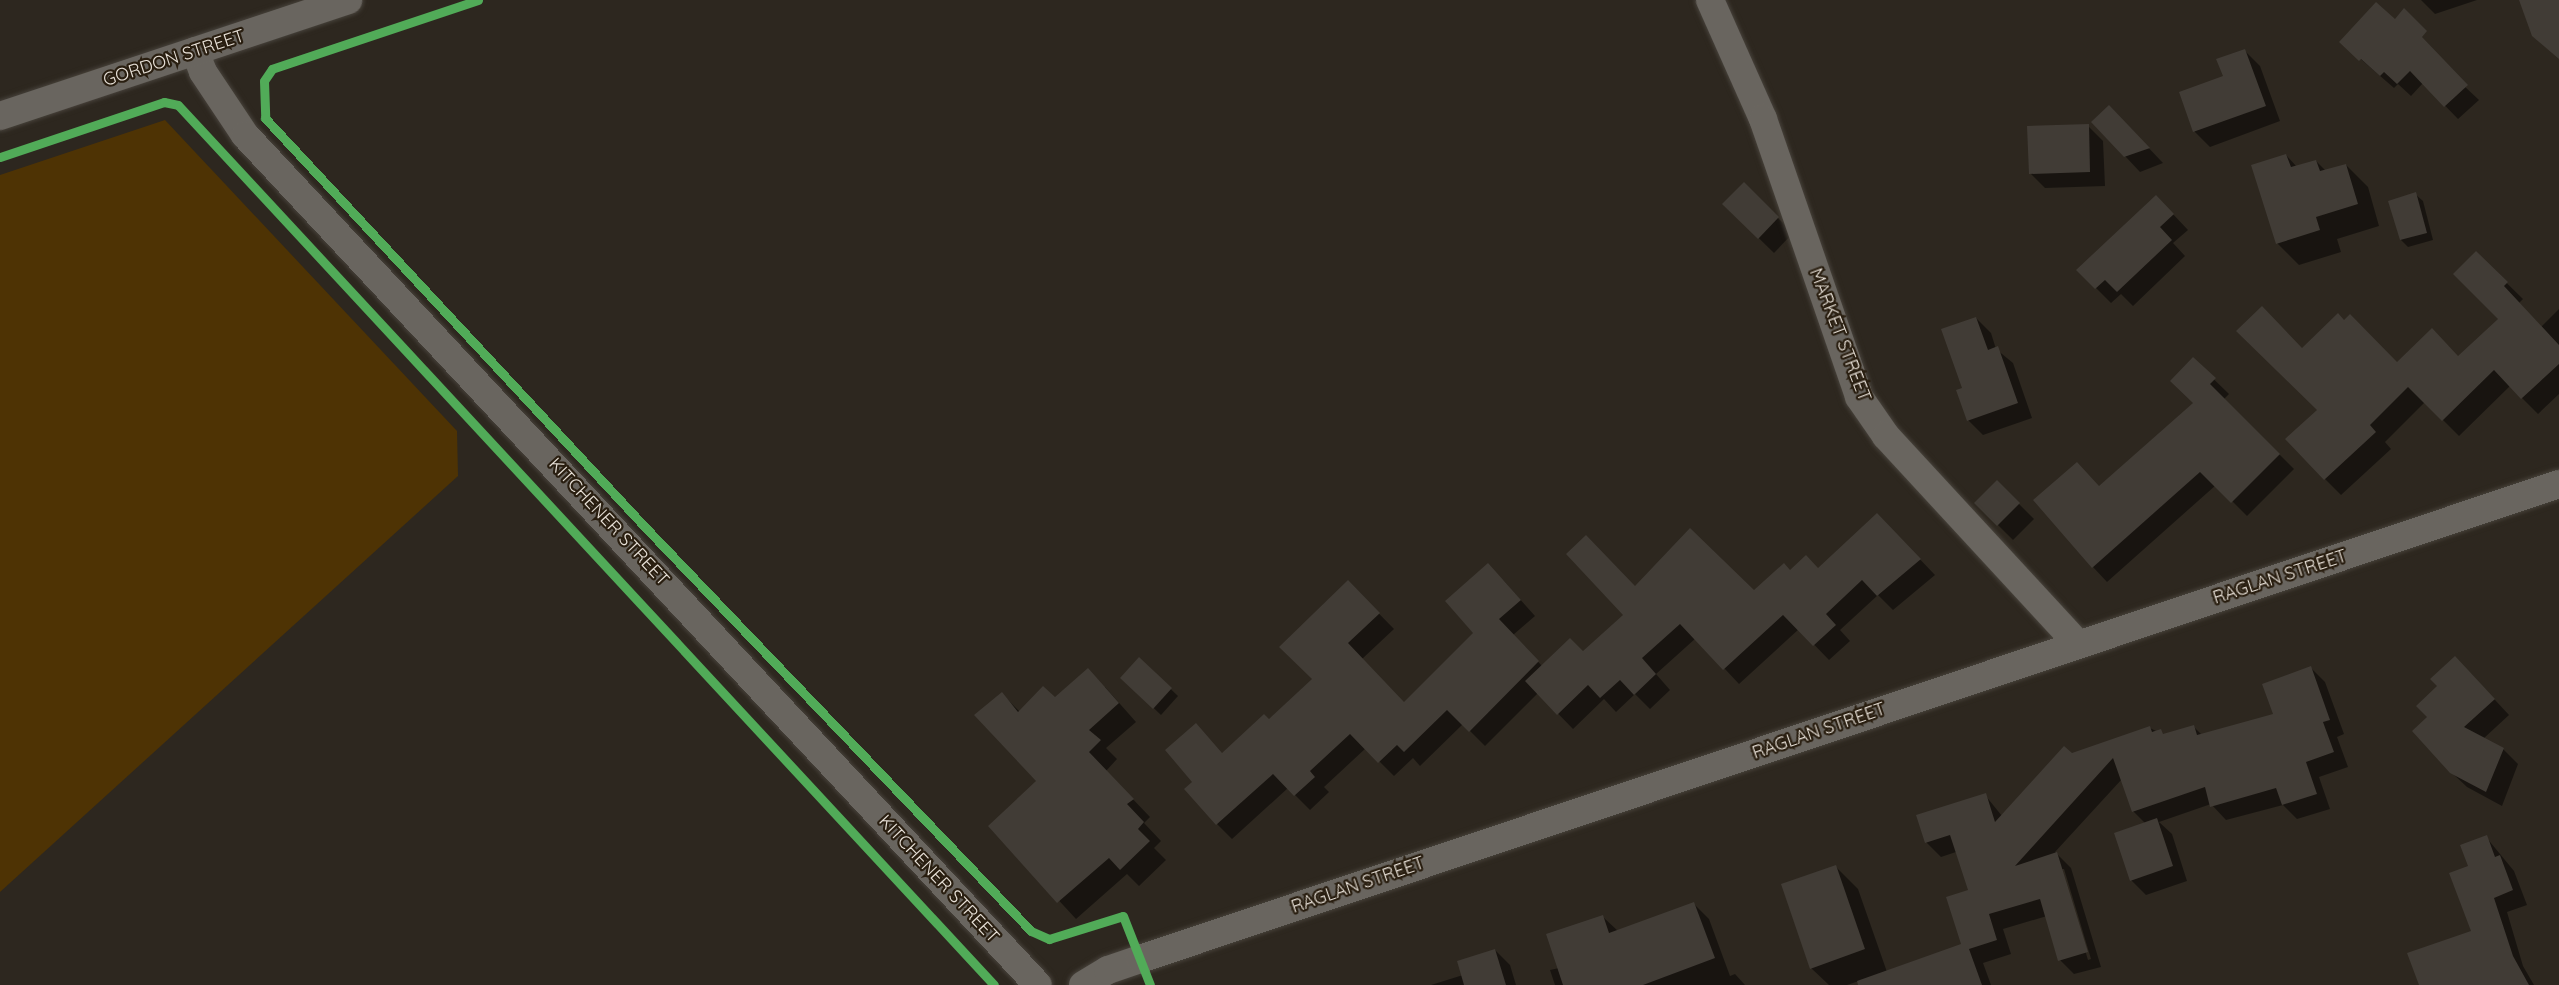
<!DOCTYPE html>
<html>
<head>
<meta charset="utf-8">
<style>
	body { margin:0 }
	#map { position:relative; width:2559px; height:985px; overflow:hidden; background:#2d271f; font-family:Quicksand,sans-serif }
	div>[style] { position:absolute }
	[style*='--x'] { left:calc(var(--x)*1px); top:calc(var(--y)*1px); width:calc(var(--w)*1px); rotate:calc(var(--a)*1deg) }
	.green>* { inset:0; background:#4e3304 }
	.shadow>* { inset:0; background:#0007 }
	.building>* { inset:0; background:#413c36 }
	.roads { filter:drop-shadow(0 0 2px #47423b) drop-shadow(0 0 2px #47423b) }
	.street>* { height:28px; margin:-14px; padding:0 14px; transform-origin:14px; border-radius:14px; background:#69655f }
	.cycleway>* { height:9px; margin:-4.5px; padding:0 4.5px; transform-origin:4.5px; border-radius:4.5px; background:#51ab58 }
	span { translate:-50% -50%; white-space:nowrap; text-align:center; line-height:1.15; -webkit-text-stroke:4.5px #291e10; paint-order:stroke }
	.street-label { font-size:18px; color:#e7e0d7 }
</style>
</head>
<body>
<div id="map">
	<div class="green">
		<div style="clip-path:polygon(165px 120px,457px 431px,458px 476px,0 892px,0 175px)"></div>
	</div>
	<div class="shadow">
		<div style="clip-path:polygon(2421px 0,2477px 0,2435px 14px)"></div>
		<div style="clip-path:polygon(2377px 4px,2479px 100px,2458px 119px,2423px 83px,2411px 96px,2398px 84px,2394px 88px,2341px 42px)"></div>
		<div style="clip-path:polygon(2245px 51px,2260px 66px,2280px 121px,2210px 147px,2195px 132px,2181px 93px,2224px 77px)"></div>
		<div style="clip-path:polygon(2124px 122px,2163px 163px,2140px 172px,2125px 156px)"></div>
		<div style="clip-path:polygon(2088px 126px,2103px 141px,2105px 186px,2045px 188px,2030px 173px)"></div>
		<div style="clip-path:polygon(2286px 155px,2297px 167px,2316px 161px,2326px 171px,2346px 165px,2368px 187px,2379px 226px,2337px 239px,2341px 252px,2299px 265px,2277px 243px)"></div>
		<div style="clip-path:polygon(1744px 184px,1793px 233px,1774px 253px,1724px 204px)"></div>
		<div style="clip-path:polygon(2415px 194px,2423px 201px,2433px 240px,2408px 247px,2401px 240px)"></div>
		<div style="clip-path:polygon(2171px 212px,2188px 230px,2173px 243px,2185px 256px,2133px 306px,2121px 294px,2111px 303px,2078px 270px)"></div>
		<div style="clip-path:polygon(2476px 253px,2523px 299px,2519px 303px,2541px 327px,2559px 309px,2559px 394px,2538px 414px,2510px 386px,2459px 436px,2425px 402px,2385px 442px,2391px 449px,2341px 495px,2325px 479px,2319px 410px,2303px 350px,2397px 364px,2459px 358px,2500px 319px)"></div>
		<div style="clip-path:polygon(1976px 318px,1991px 333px,1996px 349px,2013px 363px,2032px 418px,1983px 435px,1968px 420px,1964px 389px)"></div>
		<div style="clip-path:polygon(2194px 360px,2229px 394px,2224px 399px,2294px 469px,2247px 516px,2216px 485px,2107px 582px,2093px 567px,2100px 488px,2195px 404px)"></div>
		<div style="clip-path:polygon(1997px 482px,2034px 519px,2013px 540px,1976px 503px)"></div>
		<div style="clip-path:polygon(1892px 530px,1935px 575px,1893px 610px,1878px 595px,1840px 630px,1850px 641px,1829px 660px,1799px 629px,1739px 684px,1696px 638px,1656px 674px,1670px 690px,1650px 709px,1635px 694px,1616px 712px,1604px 699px,1573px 729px,1538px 693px,1485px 746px,1463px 724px,1420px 766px,1413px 758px,1394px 776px,1366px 748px,1324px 787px,1329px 792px,1310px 810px,1288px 788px,1232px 839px,1217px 824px,1223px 754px,1269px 721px,1314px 679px,1348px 582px,1394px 629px,1362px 659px,1404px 703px,1475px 633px,1503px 580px,1535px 616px,1513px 635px,1542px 666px,1583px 653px,1625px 615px,1635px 588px,1754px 593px,1790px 572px,1818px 570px)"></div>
		<div style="clip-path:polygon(1139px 659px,1178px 696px,1161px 715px,1122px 678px)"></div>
		<div style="clip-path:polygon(evenodd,2311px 668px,2325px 682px,2344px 734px,2337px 737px,2348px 767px,2319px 777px,2330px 809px,2297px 819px,2283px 805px,2226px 820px,2211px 804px,2159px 822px,2172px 834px,2187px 881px,2146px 895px,2131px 880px,2145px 823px,2133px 811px,2122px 779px,2055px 852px,2071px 868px,2101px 967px,2074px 974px,2060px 960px,2047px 916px,2003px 929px,2011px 954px,1983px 963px,1991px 985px,1884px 985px,1880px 974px,1847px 985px,1829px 985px,1811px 968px,1836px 867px,1858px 889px,1887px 972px,1963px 945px,1970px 891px,1956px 852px,1941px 857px,1926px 842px,1985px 795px,2002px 816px,2072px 755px,2150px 728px,2164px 735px,2193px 726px,2202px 735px,2275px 715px,2311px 668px,2061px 869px,2064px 869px,2091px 959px,2088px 960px,2061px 869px)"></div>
		<div style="clip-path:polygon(2470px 673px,2509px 715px,2483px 739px,2503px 749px,2518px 764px,2502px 806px,2467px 787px,2451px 772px)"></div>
		<div style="clip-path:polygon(1105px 687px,1136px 722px,1106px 748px,1117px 759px,1106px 771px,1150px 817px,1144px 823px,1161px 841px,1154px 848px,1166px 860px,1139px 886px,1127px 874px,1076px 919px,990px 826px,1038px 781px,1002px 694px,1020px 712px)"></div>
		<div style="clip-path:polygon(2486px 837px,2514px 871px,2527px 905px,2507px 912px,2523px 966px,2534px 985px,2420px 985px,2473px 932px,2470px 867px)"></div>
		<div style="clip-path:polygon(1694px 904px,1709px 919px,1730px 976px,1735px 974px,1745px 985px,1555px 985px,1550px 970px,1559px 968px,1603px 917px,1618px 931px)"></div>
		<div style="clip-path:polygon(1495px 950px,1510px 965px,1516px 985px,1431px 985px,1463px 975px)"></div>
	</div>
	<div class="building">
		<div style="clip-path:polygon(2519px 0,2559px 0,2559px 59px,2532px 36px)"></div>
		<div style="clip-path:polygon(2376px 2px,2395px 19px,2404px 8px,2427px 31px,2422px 37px,2468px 85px,2444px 107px,2410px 71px,2397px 84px,2384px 72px,2380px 76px,2361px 59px,2359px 61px,2339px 42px)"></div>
		<div style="clip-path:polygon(2245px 49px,2266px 106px,2193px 132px,2179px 92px,2223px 76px,2216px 59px)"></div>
		<div style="clip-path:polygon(2109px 105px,2150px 148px,2124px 157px,2091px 122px)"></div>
		<div style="clip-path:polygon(2089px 124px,2090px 172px,2029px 174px,2027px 126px)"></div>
		<div style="clip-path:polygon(2286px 154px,2291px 167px,2316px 160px,2320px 171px,2346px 164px,2358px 204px,2316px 217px,2320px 230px,2276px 244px,2251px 165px)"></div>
		<div style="clip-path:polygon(1744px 182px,1779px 217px,1758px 239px,1722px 204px)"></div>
		<div style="clip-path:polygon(2416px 192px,2427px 233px,2400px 240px,2388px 201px)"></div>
		<div style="clip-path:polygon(2156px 195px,2174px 214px,2160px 227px,2172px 240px,2117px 292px,2105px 280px,2095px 289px,2076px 270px)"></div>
		<div style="clip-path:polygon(2476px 251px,2508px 282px,2504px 286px,2559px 345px,2559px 364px,2521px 399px,2494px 370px,2442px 421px,2408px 387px,2370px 425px,2376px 432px,2324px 480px,2285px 439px,2317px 410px,2236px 331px,2262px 306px,2302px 348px,2338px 313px,2344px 320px,2350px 314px,2397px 362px,2432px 328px,2458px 356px,2498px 319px,2453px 274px)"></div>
		<div style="clip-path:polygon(1976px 317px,1988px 350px,1998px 346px,2018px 403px,1967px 421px,1956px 390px,1962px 388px,1941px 329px)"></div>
		<div style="clip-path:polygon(2193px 357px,2216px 378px,2210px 384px,2280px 454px,2231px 503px,2200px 472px,2092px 568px,2033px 500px,2077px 462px,2099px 486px,2193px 403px,2170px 381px)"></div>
		<div style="clip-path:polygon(1997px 480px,2020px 503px,1997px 526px,1974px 503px)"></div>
		<div style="clip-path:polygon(1877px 513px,1921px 559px,1877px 596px,1862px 580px,1826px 614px,1836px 625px,1813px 646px,1783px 615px,1723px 670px,1680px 624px,1642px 658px,1656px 674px,1634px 695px,1620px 680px,1600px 698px,1588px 685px,1557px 715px,1525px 681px,1570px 638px,1583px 651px,1623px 615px,1566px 554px,1586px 535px,1635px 586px,1690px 528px,1754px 590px,1784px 563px,1790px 570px,1806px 555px,1818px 568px)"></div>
		<div style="clip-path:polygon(1488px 563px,1521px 600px,1499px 619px,1539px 661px,1469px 732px,1447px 710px,1404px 752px,1397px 745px,1378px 763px,1350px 734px,1310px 771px,1315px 777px,1294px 796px,1273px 774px,1216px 825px,1184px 789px,1192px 782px,1165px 750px,1196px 723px,1222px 753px,1264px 714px,1269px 719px,1312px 679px,1279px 647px,1348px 580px,1380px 613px,1348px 643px,1404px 702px,1473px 633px,1445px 601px)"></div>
		<div style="clip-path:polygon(2455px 656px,2495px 699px,2464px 727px,2504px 748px,2486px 792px,2450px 773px,2412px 731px,2427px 717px,2416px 706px,2437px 686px,2430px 679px)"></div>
		<div style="clip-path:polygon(1139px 657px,1172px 688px,1153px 709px,1120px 678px)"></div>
		<div style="clip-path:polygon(2311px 666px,2330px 720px,2323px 722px,2334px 752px,2306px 762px,2317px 794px,2282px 805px,2276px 788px,2210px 807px,2205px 787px,2132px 812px,2113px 758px,2015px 866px,2057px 852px,2088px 952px,2058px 961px,2040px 899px,1989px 914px,1997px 940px,1969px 949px,1982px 985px,1858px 985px,1857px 981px,1961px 944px,1946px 897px,1968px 890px,1950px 835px,1925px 843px,1916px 815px,1986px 793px,1995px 822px,2064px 746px,2072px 753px,2150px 726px,2152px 732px,2161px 729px,2163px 734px,2194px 725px,2197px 735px,2273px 714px,2262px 684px)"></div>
		<div style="clip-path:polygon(1088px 668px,1119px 703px,1089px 730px,1101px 740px,1089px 752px,1134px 799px,1127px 804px,1144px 822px,1138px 829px,1150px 841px,1120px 870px,1109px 858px,1057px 903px,988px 826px,1036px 781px,974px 715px,1002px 692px,1018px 712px,1043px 686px,1055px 697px)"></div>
		<div style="clip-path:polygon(2157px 818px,2173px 866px,2130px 881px,2114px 833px)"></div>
		<div style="clip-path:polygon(2487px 835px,2495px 857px,2500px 855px,2513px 890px,2494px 898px,2513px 956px,2529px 985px,2419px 985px,2407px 953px,2471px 931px,2449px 873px,2468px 866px,2460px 845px)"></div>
		<div style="clip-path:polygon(1836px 865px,1865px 949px,1810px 969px,1781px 884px)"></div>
		<div style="clip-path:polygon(1694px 902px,1715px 958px,1643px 985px,1563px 985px,1546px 934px,1603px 915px,1609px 933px)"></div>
		<div style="clip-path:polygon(1495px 949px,1506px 985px,1464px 985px,1457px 961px)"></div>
	</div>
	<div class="roads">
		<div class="street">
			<div style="--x:1710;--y:0;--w:130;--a:66"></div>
			<div style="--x:1763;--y:119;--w:294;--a:70.9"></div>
			<div style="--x:1859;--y:397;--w:47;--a:55.3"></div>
			<div style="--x:1886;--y:436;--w:283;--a:47.3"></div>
			<div style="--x:195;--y:51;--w:22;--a:69"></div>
			<div style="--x:203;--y:72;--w:76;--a:56.3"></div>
			<div style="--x:245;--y:135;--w:1162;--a:46.99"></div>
			<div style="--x:0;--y:116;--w:367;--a:-18.4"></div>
			<div style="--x:1083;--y:985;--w:29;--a:-31"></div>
			<div style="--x:1108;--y:970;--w:34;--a:-19"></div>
			<div style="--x:1140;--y:959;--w:1496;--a:-18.51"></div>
		</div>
	</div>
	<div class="cycleway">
		<div style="--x:478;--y:0;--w:217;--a:161.5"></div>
		<div style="--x:272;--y:69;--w:14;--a:124"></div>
		<div style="--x:264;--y:81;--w:37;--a:88"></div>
		<div style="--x:265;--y:118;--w:557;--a:47.11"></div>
		<div style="--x:644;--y:526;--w:560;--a:46.3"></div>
		<div style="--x:1031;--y:931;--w:20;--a:24"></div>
		<div style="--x:1049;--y:939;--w:77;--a:-17.3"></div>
		<div style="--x:1123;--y:916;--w:74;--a:68.6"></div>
		<div style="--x:0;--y:157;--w:173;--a:-18.5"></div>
		<div style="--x:164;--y:102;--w:14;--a:12"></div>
		<div style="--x:178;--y:105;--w:1200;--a:47.16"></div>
	</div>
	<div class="street-label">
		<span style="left:174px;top:58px;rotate:-18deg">GORDON STREET</span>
		<span style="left:1840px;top:335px;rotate:69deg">MARKET STREET</span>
		<span style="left:609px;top:522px;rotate:47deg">KITCHENER STREET</span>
		<span style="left:2280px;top:577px;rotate:-18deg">RAGLAN STREET</span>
		<span style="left:1819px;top:731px;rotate:-19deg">RAGLAN STREET</span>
		<span style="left:939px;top:879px;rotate:47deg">KITCHENER STREET</span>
		<span style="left:1358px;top:885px;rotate:-19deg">RAGLAN STREET</span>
	</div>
</div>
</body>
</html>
